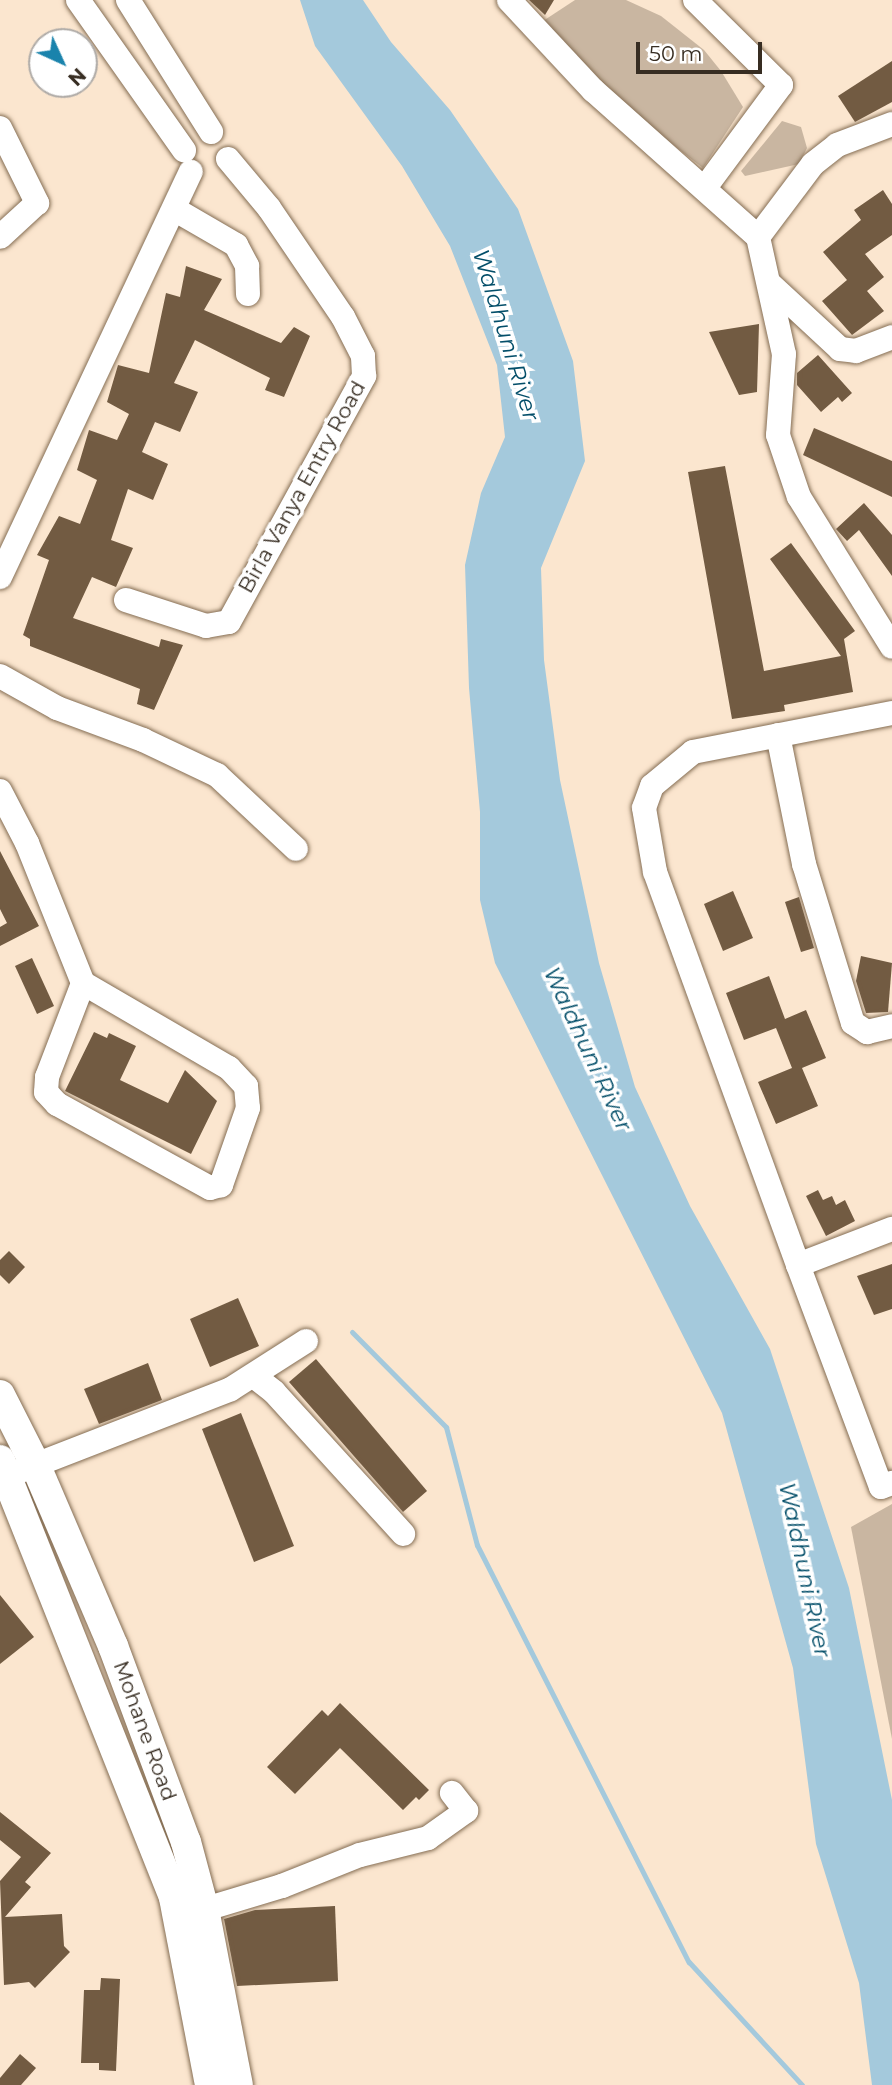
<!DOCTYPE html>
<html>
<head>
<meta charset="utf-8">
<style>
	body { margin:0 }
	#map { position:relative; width:892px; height:2085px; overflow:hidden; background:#fbe6cf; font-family:Montserrat,sans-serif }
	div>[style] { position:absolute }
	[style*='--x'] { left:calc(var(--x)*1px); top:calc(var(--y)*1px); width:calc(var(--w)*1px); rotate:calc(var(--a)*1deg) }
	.green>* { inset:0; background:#c9b6a1 }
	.water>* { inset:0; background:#a4c9dc }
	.stream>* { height:5px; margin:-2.5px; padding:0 2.5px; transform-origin:2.5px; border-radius:2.5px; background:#a4c9dc }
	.building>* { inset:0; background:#725b42 }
	.roads { filter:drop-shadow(0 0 2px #846d53) drop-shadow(0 0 2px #846d53) }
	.minor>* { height:24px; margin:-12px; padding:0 12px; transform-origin:12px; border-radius:12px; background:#fff }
	.major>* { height:30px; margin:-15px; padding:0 15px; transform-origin:15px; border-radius:15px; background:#fff }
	span { translate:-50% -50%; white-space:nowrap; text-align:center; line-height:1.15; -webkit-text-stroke:7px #fff; paint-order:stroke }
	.street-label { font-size:21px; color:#372d22 }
	.water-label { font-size:23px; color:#034e69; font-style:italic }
	.north { position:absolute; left:28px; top:28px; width:70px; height:70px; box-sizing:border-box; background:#fff; border:2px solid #afaba7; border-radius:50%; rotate:135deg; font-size:19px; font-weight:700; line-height:28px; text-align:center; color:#372d22 }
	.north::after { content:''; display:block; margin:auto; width:24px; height:32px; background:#1a83ac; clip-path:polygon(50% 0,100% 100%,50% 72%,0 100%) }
	.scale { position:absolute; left:636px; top:42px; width:126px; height:32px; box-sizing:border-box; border:4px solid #372d22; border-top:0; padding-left:9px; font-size:21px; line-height:24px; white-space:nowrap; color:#372d22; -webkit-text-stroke:5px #fff; paint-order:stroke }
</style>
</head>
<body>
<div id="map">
	<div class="green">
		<div style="clip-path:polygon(575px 0,626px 0,661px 16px,704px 50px,721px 71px,743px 107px,703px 168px,601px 89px,540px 23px)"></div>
		<div style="clip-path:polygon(782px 121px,801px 127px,807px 148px,799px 164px,745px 176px,741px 171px)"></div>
		<div style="clip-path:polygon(892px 1504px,892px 1739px,851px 1527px)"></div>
	</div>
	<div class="water">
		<div style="clip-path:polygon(300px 0,363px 0,391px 42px,450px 110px,518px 209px,573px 361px,585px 461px,541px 568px,544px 660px,560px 780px,599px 963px,635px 1087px,690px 1206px,770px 1349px,849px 1588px,892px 1800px,892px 2085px,872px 2085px,859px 1983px,816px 1844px,793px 1668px,722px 1413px,495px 963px,480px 900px,480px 812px,469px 688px,465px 565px,481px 493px,505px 437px,497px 365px,450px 246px,402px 166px,315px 46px)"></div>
	</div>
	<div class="stream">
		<div style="--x:352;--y:1332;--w:134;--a:45.3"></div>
		<div style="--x:446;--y:1427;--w:122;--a:75.3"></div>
		<div style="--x:477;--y:1545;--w:468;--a:63.1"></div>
		<div style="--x:689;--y:1962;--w:167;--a:47.4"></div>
	</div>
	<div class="building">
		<div style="clip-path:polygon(529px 0,554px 0,545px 15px)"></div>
		<div style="clip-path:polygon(892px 61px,892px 102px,855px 122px,838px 96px)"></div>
		<div style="clip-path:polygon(883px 190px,892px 204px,892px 235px,865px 254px,884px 277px,867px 291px,884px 311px,852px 335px,822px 301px,847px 280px,823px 252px,861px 220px,854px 210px)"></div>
		<div style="clip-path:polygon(186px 266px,222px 279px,204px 310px,281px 343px,294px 327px,310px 336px,284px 397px,265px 390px,270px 378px,195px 340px,174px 383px,198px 392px,180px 432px,155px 422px,142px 452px,168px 464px,153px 500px,128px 489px,111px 540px,133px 548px,116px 587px,92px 577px,73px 618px,159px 647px,161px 639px,183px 645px,154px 710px,137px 704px,140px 689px,30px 646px,30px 639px,23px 635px,49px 560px,37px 555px,59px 516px,80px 524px,97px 480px,77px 470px,89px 430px,117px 440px,129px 414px,107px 402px,118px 365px,149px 373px,166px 293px,180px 297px)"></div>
		<div style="clip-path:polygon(759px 324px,757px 392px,739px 395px,709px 332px)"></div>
		<div style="clip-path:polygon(818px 355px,852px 393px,842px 402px,838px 397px,821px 412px,797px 385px,797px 373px)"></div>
		<div style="clip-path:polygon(814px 428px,892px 461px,892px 497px,803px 455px)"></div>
		<div style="clip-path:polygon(725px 466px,764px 671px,841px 656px,770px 559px,791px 543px,855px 631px,844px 639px,853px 692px,784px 705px,785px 711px,732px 719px,688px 472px)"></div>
		<div style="clip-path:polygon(864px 503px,892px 535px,892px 576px,859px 530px,847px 541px,836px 529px)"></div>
		<div style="clip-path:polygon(0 851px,39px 926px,0 946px,0 927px,7px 923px,0 909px)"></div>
		<div style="clip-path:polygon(733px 891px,753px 938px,723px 951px,704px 904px)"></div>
		<div style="clip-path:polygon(799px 897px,814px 948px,801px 952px,785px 902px)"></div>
		<div style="clip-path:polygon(861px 956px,892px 963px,888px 1012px,866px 1013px,856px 981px)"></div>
		<div style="clip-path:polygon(32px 958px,54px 1006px,37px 1014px,15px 966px)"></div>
		<div style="clip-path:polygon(769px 976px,785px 1019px,806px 1010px,826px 1058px,802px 1068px,818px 1106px,776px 1124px,758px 1082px,792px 1068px,776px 1028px,744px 1040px,726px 993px)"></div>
		<div style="clip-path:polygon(94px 1032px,107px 1038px,109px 1033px,136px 1046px,120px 1080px,168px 1103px,185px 1070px,217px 1101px,191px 1154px,65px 1091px)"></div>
		<div style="clip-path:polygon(818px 1190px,823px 1200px,832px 1196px,836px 1205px,845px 1200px,855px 1221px,826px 1236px,806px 1196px)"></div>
		<div style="clip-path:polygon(9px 1251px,25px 1267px,9px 1284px,0 1275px,0 1260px)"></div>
		<div style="clip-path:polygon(892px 1264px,892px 1309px,874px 1315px,857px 1276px)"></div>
		<div style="clip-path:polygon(238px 1298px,259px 1346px,210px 1367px,190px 1319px)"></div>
		<div style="clip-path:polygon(316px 1359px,427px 1491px,403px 1512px,289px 1382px)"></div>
		<div style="clip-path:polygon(148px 1363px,162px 1400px,99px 1424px,84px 1389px)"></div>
		<div style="clip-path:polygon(241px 1413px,294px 1546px,254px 1562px,202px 1429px)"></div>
		<div style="clip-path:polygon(0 1595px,34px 1637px,0 1664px)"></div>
		<div style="clip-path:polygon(340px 1703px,429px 1790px,419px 1800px,416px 1797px,403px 1810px,340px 1748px,295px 1794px,267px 1767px,322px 1710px,328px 1716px)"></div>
		<div style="clip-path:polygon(0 1812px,51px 1853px,25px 1882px,31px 1887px,5px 1917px,62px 1914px,64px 1946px,70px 1952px,35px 1988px,29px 1982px,4px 1985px,0 1881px,21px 1857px,0 1840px)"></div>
		<div style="clip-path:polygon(335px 1906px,338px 1981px,237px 1986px,224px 1919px,255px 1910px)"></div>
		<div style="clip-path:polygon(101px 1978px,120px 1979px,116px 2071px,99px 2070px,99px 2063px,81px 2063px,84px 1990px,100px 1990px)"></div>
		<div style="clip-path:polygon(20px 2054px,36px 2068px,21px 2085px,0 2085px,0 2078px)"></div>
	</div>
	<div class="roads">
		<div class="minor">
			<div style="--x:78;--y:0;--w:184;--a:54.8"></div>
			<div style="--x:128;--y:0;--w:156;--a:57.8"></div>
			<div style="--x:509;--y:0;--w:123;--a:47"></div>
			<div style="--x:593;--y:90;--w:221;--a:41.7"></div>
			<div style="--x:758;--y:237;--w:120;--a:77.5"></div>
			<div style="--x:784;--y:354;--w:81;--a:94.2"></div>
			<div style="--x:778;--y:435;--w:65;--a:71.3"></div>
			<div style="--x:799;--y:497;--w:176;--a:58.2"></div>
			<div style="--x:695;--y:0;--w:121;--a:44.7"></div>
			<div style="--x:781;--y:85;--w:129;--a:126.5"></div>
			<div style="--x:0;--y:128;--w:84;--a:63.7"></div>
			<div style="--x:37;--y:203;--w:50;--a:137.4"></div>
			<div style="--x:174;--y:209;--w:72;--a:30.1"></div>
			<div style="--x:236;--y:245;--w:24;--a:62"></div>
			<div style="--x:247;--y:266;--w:28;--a:88"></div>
			<div style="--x:758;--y:237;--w:91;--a:-53"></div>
			<div style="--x:813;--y:164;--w:31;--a:-38"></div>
			<div style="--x:837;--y:145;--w:59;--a:-20.9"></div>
			<div style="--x:771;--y:285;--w:94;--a:42.8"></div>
			<div style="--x:840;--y:349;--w:16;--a:7"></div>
			<div style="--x:856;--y:351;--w:39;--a:-21"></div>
			<div style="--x:0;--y:577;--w:448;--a:-64.8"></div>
			<div style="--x:126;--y:600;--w:84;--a:18"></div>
			<div style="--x:206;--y:626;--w:23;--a:-10"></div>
			<div style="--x:229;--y:622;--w:281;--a:-61.2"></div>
			<div style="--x:364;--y:376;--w:20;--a:-93"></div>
			<div style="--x:363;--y:356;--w:44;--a:-117.1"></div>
			<div style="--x:343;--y:317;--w:132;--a:-124.2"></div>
			<div style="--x:269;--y:208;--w:64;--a:-129.9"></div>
			<div style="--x:0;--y:676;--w:65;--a:29.3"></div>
			<div style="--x:57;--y:708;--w:92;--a:20.4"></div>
			<div style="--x:143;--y:740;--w:82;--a:25.3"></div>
			<div style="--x:217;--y:775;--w:108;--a:43.1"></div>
			<div style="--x:892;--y:713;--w:203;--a:168.9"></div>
			<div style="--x:693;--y:752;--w:53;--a:140.3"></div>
			<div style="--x:652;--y:786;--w:23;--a:110"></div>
			<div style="--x:644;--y:808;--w:65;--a:80.2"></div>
			<div style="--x:655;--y:872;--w:418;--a:70"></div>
			<div style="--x:798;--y:1265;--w:237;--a:69.5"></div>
			<div style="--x:881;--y:1487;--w:12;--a:-20"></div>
			<div style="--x:778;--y:735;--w:132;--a:78.6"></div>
			<div style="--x:804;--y:864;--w:166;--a:72.9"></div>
			<div style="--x:853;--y:1023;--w:17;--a:33"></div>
			<div style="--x:867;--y:1032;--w:26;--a:-13"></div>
			<div style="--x:0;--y:791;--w:59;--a:62.6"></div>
			<div style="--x:27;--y:843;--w:151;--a:68.2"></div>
			<div style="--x:83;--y:983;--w:169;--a:30.2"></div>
			<div style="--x:229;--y:1068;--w:25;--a:47"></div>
			<div style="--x:246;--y:1086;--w:22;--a:85"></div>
			<div style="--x:248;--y:1108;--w:82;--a:109.3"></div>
			<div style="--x:221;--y:1185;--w:11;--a:165"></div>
			<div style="--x:210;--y:1188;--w:175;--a:-151.2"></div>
			<div style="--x:57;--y:1104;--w:16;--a:-133"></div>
			<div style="--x:46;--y:1092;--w:15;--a:-86"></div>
			<div style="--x:47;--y:1077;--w:101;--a:-69"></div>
			<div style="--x:798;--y:1265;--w:101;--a:-21"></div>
			<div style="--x:255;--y:1377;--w:24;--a:38"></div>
			<div style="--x:274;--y:1392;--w:192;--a:47.7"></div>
			<div style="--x:20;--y:1471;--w:226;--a:-21.2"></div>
			<div style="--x:231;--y:1389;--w:89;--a:-32.6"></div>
			<div style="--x:189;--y:1914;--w:97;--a:-16.8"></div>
			<div style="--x:282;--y:1886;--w:84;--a:-21.7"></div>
			<div style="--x:360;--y:1855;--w:70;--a:-14"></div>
			<div style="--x:428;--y:1838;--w:47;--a:-35.4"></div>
			<div style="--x:466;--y:1811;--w:23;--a:-128"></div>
		</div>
		<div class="major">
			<div style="--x:0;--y:1395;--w:77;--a:63.1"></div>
			<div style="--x:35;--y:1464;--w:198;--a:66.8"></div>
			<div style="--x:113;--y:1646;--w:209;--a:69.6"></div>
			<div style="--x:186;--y:1842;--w:69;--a:75"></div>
			<div style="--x:204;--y:1909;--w:179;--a:79.1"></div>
			<div style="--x:0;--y:1460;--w:471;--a:68.3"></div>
			<div style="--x:174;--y:1898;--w:190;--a:79.1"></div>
		</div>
	</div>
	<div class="street-label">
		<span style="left:302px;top:487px;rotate:-61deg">Birla Vanya Entry Road</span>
		<span style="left:145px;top:1731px;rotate:70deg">Mohane Road</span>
	</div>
	<div class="water-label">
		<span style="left:506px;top:335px;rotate:73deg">Waldhuni River</span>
		<span style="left:588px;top:1049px;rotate:65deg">Waldhuni River</span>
		<span style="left:805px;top:1570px;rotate:78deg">Waldhuni River</span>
	</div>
	<div class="north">N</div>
	<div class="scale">50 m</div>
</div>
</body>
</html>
